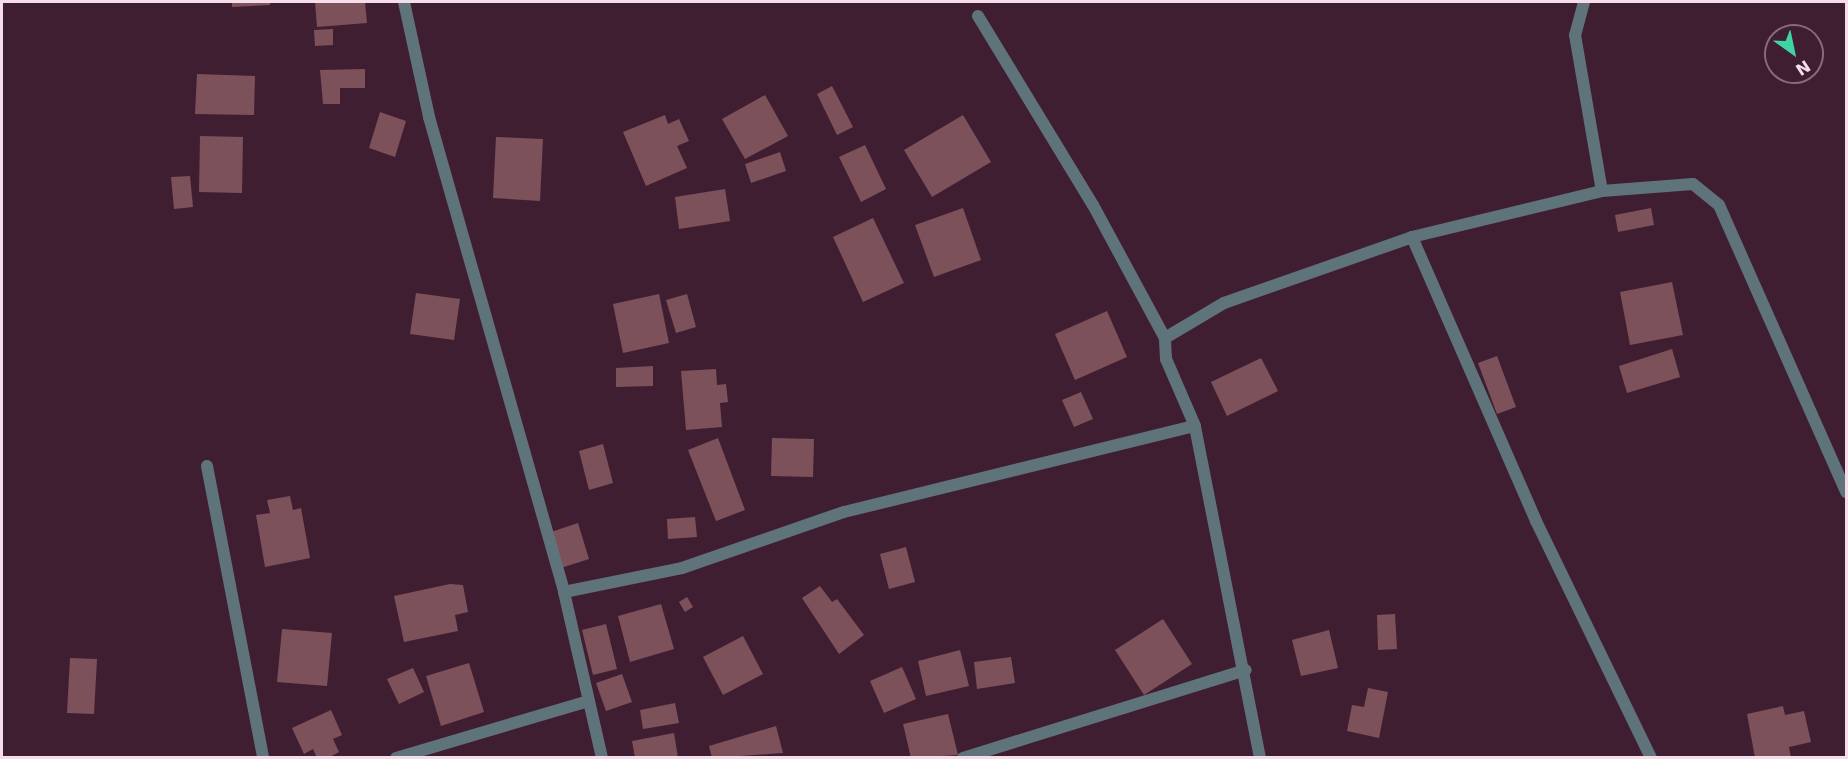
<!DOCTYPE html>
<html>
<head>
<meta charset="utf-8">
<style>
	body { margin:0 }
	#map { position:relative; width:1848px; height:759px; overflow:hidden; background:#401e31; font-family:"DejaVu Sans",sans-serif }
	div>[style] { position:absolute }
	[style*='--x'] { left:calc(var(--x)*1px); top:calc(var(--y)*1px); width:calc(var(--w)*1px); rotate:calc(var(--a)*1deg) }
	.building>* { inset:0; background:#7d515a }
	.minor>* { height:12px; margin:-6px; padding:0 6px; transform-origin:6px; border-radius:6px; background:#5f737b }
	span { translate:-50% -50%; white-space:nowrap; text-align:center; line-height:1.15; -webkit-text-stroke:4.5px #401e31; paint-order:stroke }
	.frame { position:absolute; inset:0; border:3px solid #f5deea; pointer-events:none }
	.north { position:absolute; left:1764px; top:24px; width:60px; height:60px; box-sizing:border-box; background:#401e31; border:2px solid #886b7b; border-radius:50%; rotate:147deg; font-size:16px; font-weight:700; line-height:24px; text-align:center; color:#f5deea }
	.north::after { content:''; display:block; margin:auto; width:21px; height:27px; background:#3fd4a2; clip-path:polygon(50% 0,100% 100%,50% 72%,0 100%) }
</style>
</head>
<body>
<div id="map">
	<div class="building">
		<div style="clip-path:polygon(232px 2px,270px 2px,270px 5px,232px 7px)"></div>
		<div style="clip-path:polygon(315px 2px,365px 2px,367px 23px,317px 27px)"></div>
		<div style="clip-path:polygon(333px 29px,333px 45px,315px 46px,314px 30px)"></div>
		<div style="clip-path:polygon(365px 69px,365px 88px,340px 88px,340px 104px,323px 104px,320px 70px)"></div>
		<div style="clip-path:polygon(197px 74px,255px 76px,254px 115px,195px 114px)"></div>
		<div style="clip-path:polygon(832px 86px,853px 127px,837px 135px,817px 94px)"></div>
		<div style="clip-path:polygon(765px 95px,788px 136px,745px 159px,722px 119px)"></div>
		<div style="clip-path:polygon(380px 112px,406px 121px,395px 157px,369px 148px)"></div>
		<div style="clip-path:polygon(665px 115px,668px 124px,679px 119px,689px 141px,677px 146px,687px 168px,646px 186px,623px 132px)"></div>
		<div style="clip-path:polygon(963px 115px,991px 162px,932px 197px,904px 150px)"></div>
		<div style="clip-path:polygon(200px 136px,243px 137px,242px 193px,199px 192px)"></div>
		<div style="clip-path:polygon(496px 137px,543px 139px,540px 201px,493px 198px)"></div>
		<div style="clip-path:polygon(865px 145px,886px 189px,861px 202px,839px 157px)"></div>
		<div style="clip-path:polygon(780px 152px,786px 171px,751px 183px,745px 164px)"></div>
		<div style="clip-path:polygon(190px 176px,193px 207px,174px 209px,171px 177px)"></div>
		<div style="clip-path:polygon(725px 189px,730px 221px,679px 229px,675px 197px)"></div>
		<div style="clip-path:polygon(963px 208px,981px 260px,934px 277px,915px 225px)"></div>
		<div style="clip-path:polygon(1651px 208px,1654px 225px,1618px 232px,1615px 215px)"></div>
		<div style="clip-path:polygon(873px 218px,904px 283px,863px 302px,833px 237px)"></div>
		<div style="clip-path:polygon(1672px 282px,1683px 335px,1630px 345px,1620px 292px)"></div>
		<div style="clip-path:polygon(416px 293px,460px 299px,454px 340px,410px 334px)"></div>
		<div style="clip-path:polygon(659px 294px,669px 343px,623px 353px,613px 304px)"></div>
		<div style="clip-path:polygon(687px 294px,696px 327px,676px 333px,666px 300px)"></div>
		<div style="clip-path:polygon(1107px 311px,1127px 357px,1075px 380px,1055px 334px)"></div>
		<div style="clip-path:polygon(1672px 349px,1680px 377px,1627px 393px,1619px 366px)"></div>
		<div style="clip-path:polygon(1497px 356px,1516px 407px,1497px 414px,1478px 363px)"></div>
		<div style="clip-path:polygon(1261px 358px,1278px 391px,1227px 416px,1211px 382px)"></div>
		<div style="clip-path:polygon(653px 366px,653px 386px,616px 387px,616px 368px)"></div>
		<div style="clip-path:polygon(716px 369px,717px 385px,726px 384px,728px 402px,720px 403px,722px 427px,686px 430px,681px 371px)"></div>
		<div style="clip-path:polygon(1081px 392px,1093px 419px,1074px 427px,1062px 400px)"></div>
		<div style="clip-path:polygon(718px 438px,745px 510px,716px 521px,688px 450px)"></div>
		<div style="clip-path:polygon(772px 438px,814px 439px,813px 477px,771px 476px)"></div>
		<div style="clip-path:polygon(603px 444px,613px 483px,589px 490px,579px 451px)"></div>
		<div style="clip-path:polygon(290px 496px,293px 510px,301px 508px,310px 558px,265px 567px,256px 515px,270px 513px,267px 500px)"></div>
		<div style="clip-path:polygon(695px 517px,697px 537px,668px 539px,667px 519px)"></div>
		<div style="clip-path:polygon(578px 523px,589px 559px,561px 568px,551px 532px)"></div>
		<div style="clip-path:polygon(906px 547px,915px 582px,889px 589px,880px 554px)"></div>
		<div style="clip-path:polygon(450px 584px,463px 585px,468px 612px,455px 615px,458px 631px,404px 642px,394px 596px)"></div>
		<div style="clip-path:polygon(820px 586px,832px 602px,837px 599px,864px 635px,839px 654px,802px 598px)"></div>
		<div style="clip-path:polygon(687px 597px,693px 607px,685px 612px,679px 602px)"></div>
		<div style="clip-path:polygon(661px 604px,674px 649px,630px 662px,618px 616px)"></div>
		<div style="clip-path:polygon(1395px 614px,1397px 649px,1378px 650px,1377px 615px)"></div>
		<div style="clip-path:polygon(1163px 619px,1192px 664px,1144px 695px,1115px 650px)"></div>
		<div style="clip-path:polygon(606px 624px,617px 669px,593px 675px,582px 630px)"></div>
		<div style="clip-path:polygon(282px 629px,332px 633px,327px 686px,277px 682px)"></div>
		<div style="clip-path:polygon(1329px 630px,1338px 668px,1301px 676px,1292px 640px)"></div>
		<div style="clip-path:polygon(743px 636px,763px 674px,723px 695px,703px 657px)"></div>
		<div style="clip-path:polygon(960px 650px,969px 686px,926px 696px,918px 661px)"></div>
		<div style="clip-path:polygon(1011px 657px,1015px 683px,977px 689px,974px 662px)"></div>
		<div style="clip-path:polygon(70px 658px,97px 659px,94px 714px,67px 713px)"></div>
		<div style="clip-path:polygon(469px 663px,484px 712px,441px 726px,426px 676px)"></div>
		<div style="clip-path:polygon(902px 667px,916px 699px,884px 713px,870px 681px)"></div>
		<div style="clip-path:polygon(413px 668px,424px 692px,399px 704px,387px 679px)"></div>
		<div style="clip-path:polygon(622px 674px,632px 702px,606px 711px,596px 683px)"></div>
		<div style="clip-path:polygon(1368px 688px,1388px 692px,1379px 738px,1347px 731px,1352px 705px,1364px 707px)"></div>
		<div style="clip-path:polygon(675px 703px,679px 723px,643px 729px,640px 710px)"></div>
		<div style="clip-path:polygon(1783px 706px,1785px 715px,1804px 711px,1811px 742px,1789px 747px,1791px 758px,1755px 758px,1747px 714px)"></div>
		<div style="clip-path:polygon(331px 710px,342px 735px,333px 739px,339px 752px,328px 758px,317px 758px,313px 749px,304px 754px,292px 728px)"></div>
		<div style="clip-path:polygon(948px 714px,958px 755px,911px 758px,903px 724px)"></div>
		<div style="clip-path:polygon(776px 726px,783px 753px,712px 758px,709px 746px)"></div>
		<div style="clip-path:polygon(674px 733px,678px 758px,635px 758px,632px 741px)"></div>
	</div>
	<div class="minor">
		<div style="--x:404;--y:2;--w:118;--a:77.7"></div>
		<div style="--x:429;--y:117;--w:494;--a:74.1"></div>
		<div style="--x:564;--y:592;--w:170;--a:77.1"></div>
		<div style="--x:1584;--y:2;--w:34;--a:105"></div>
		<div style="--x:1575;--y:35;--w:158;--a:80.2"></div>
		<div style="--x:978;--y:16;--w:221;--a:58.7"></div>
		<div style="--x:1093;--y:205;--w:151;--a:61.6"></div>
		<div style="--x:1412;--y:237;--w:310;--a:66.4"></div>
		<div style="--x:1536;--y:521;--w:263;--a:64.1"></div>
		<div style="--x:207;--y:466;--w:297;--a:79.1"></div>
		<div style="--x:564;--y:592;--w:120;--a:-11.5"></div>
		<div style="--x:682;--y:568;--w:171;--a:-19.1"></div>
		<div style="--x:844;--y:512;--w:361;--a:-13.8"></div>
		<div style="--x:396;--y:758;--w:201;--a:-16.5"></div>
		<div style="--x:963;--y:758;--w:296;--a:-17.3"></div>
		<div style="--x:1260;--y:758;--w:338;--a:-101.1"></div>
		<div style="--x:1195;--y:426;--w:73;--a:-113.4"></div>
		<div style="--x:1166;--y:359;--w:21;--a:-93"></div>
		<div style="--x:1165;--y:338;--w:69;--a:-30.7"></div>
		<div style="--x:1224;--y:303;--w:199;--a:-19.3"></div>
		<div style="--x:1412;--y:237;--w:195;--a:-13.6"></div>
		<div style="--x:1602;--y:191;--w:91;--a:-4.4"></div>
		<div style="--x:1693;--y:184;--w:33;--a:39"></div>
		<div style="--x:1719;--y:205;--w:314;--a:66.1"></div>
	</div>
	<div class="frame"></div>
	<div class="north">N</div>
</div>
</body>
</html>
